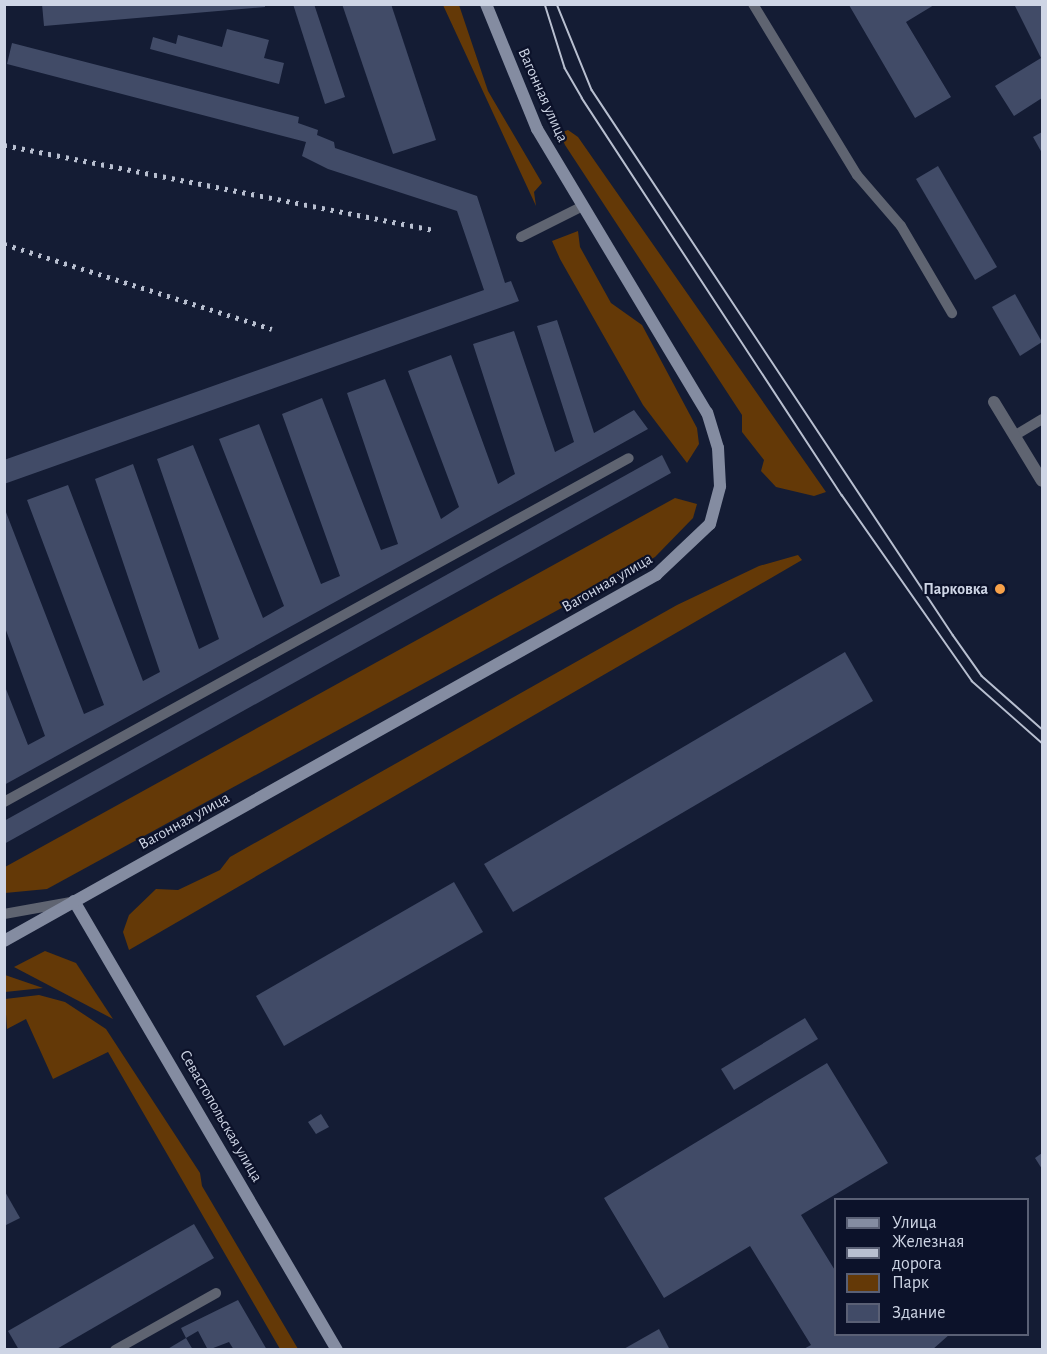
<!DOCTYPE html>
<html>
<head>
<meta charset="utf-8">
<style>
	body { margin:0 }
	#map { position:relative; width:1047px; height:1354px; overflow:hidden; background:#141c34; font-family:"Alegreya Sans",sans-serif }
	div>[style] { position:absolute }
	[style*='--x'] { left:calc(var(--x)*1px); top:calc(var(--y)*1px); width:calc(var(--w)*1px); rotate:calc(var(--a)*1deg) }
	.green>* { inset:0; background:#643907 }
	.building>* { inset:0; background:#414b67 }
	.lane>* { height:10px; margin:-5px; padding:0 5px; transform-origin:5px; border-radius:5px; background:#5f6471 }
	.street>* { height:12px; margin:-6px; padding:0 6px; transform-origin:6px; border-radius:6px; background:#5f6471 }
	.secondary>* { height:12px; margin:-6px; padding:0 6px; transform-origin:6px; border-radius:6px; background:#848ca1 }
	.tram>* { height:1.5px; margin:-0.75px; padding:0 0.75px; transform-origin:0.75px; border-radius:0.75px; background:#b8bfd0 }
	.rail>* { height:4.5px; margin-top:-2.25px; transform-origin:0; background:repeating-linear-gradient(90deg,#b8bfd0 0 3px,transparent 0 9px) }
	.dots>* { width:16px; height:16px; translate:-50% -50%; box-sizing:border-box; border:3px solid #0c122a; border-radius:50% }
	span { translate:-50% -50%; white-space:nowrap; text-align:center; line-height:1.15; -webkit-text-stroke:4.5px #0c122a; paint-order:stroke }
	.street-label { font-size:16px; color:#ced5e5 }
	.poi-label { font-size:16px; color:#ced5e5; font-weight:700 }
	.right { translate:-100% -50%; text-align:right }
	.frame { position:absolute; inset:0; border:6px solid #ced5e5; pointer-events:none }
	.legend { position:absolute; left:834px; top:1198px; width:195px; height:138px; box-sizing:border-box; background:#0c122a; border:2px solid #5a6075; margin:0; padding:8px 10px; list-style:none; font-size:18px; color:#ced5e5 }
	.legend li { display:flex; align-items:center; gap:12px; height:30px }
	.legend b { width:30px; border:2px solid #5a6075 }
</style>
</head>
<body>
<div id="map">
	<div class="green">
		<div style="clip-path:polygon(443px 5px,459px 5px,488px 91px,542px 183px,534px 192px,536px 206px)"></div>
		<div style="clip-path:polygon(568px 130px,578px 137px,826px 492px,814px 496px,776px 487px,761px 471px,764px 460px,742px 432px,742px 415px,565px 145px,560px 133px)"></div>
		<div style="clip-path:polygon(578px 231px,580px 247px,611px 303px,642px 325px,697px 428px,699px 444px,687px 463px,643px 405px,560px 259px,552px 241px)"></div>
		<div style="clip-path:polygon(675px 498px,697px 504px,693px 518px,655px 557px,47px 889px,5px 893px,5px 867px)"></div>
		<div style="clip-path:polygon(798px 555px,802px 560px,129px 950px,123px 932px,129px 915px,156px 889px,178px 890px,220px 870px,230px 857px,677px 605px,759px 566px)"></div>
		<div style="clip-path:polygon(45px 951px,76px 963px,113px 1019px,14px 967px)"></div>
		<div style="clip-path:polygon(5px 975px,43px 988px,5px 992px)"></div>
		<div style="clip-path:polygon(39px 995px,65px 1002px,106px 1029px,200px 1173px,202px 1186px,298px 1349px,280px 1349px,108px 1052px,53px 1079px,26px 1019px,7px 1029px,5px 999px)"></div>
	</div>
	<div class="building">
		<div style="clip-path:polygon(42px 4px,265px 4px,265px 7px,44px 26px)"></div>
		<div style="clip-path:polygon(293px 4px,314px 4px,345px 97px,325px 104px)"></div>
		<div style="clip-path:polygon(342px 4px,391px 4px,436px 140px,393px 154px)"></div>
		<div style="clip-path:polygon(1014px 4px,1042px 4px,1042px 98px,1014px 116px,995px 86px,1041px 58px)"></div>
		<div style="clip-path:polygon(849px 5px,934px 5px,906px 22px,951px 97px,915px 118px)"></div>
		<div style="clip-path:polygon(227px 29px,269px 40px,264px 58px,284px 63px,279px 84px,150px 49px,153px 37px,176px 44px,178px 35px,222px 47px)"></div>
		<div style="clip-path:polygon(12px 43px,299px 117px,298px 123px,318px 130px,317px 135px,334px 142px,335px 148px,477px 196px,505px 283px,511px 281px,519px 301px,4px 484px,4px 460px,484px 290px,457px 211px,328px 169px,302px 156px,306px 142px,7px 64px)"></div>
		<div style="clip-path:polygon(1042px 132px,1042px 153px,1033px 137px)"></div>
		<div style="clip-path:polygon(938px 166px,997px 267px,975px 280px,916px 179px)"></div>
		<div style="clip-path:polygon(1015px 294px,1042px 342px,1020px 356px,992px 307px)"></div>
		<div style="clip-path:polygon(557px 320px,594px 433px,634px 410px,648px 429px,4px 785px,4px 684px,28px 745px,45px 736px,4px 625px,4px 507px,84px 714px,104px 705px,27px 500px,68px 485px,143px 681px,160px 672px,95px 479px,133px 464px,199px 649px,219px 639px,157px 459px,193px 445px,263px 618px,284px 606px,219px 439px,259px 424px,321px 584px,340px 576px,282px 414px,322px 398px,381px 550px,398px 544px,347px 393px,385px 379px,441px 519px,459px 507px,408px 371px,451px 355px,498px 484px,515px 474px,473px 344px,514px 331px,555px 452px,574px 442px,537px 326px)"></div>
		<div style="clip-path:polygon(662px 455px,671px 473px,4px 844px,4px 821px)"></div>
		<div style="clip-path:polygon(845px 652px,873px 701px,513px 912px,484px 864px)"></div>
		<div style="clip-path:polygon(454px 882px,483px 932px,284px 1046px,256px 996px)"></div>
		<div style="clip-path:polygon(805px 1018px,818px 1039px,734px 1090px,721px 1069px)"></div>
		<div style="clip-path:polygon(827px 1063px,888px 1163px,801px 1215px,836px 1272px,836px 1334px,950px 1334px,932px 1350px,802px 1350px,811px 1345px,750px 1246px,664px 1298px,604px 1198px)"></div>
		<div style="clip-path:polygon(321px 1114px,329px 1127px,316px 1134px,308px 1122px)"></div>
		<div style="clip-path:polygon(1042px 1153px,1042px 1169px,1035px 1158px)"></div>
		<div style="clip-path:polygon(4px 1190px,20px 1218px,4px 1226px)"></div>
		<div style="clip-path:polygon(194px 1224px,214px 1258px,55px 1350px,19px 1350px,8px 1331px)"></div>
		<div style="clip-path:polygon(238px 1300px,267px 1350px,234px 1350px,229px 1342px,208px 1350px,198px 1331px,186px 1338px,193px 1350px,166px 1350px,186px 1338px,181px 1328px)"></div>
		<div style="clip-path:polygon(659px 1329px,670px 1350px,622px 1350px)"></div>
	</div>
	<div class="lane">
		<div style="--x:753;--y:4;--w:200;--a:58.7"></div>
		<div style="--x:857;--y:175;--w:67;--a:49.2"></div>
		<div style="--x:901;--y:226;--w:101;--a:59.6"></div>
		<div style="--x:521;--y:237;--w:69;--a:-26.6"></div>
		<div style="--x:1014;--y:436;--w:33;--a:-31"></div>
		<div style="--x:4;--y:802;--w:713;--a:-28.83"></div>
		<div style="--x:4;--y:914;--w:68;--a:-10.2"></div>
		<div style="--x:115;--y:1350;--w:116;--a:-29.4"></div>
	</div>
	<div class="street">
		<div style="--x:994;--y:402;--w:92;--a:58.7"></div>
	</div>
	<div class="secondary">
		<div style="--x:74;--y:901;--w:520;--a:59.64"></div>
		<div style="--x:4;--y:941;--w:748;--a:-29.31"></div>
		<div style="--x:656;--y:575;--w:74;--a:-43.4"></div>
		<div style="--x:710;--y:524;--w:39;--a:-75"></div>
		<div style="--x:720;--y:486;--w:38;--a:-93"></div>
		<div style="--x:718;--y:448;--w:37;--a:-107"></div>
		<div style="--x:707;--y:413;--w:331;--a:-120.9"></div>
		<div style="--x:537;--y:129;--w:135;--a:-112.2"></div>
	</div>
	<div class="tram">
		<div style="--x:545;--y:4;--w:67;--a:72.6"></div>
		<div style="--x:565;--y:68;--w:34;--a:60"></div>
		<div style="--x:582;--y:98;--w:475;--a:56.8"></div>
		<div style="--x:842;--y:495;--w:227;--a:55"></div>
		<div style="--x:972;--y:681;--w:94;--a:41.5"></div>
		<div style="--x:557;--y:4;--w:93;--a:67.9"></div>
		<div style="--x:592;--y:90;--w:654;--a:56.48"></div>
		<div style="--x:953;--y:635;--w:50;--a:54.7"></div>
		<div style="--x:982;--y:676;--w:80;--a:41.5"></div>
	</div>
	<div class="rail">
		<div style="--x:4;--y:145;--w:438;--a:11.2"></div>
		<div style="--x:4;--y:244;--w:281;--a:17.6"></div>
	</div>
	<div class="dots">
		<div style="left:1000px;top:589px;background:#f7a149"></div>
	</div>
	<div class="street-label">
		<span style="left:543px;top:95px;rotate:66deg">Вагонная улица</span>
		<span style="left:607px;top:583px;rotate:-30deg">Вагонная улица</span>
		<span style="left:184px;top:821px;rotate:-29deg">Вагонная улица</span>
		<span style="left:221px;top:1116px;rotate:60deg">Севастопольская улица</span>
	</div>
	<div class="poi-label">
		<span class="right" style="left:988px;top:589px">Парковка</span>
	</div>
	<div class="frame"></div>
	<ul class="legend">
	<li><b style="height:8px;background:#848ca1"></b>Улица</li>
	<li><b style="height:8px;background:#b8bfd0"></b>Железная дорога</li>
	<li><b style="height:16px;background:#643907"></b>Парк</li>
	<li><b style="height:16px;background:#414b67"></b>Здание</li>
	</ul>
</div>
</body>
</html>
